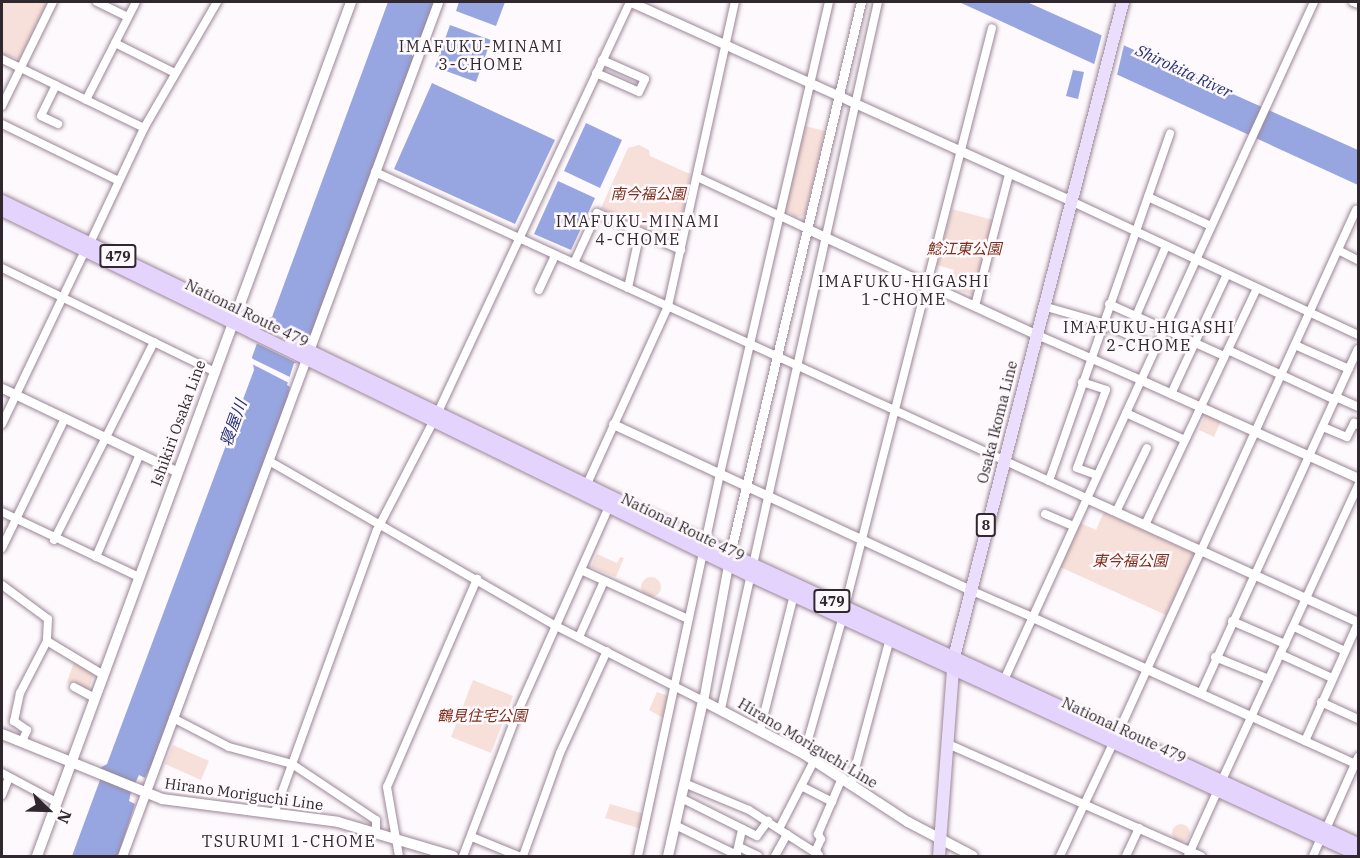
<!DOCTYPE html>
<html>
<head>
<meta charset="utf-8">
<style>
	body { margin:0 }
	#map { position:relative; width:1360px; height:858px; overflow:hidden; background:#fef9fd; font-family:"IBM Plex Serif","Noto Sans JP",serif }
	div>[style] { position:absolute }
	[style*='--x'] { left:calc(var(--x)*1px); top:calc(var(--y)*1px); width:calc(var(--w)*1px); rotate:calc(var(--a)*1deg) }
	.green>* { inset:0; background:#f8e0da }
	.round { border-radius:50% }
	.water>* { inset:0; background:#97a6e0 }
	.pier>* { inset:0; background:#fef9fd }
	.roads { filter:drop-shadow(0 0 2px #9b8696) drop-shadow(0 0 2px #9b8696) }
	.minor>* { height:8px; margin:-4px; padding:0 4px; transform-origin:4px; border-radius:4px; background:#fff }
	.tertiary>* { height:9px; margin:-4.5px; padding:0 4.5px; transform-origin:4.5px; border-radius:4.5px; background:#fff }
	.secondary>* { height:10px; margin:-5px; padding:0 5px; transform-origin:5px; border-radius:5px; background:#fff }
	.primary>* { height:12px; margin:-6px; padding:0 6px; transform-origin:6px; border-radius:6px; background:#ebdefd }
	.trunk>* { height:12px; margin:-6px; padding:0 6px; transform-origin:6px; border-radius:6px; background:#e4d3fc }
	span { translate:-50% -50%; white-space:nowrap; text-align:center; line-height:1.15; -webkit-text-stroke:5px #fef9fd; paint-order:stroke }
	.shield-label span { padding:2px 4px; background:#fef9fd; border:2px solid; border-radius:4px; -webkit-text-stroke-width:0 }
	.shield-label { font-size:14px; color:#30282e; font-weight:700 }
	.park-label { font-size:15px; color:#7e2e1a; font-style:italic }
	.street-label { font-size:15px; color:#30282e }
	.neighbourhood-label { font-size:16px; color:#30282e; letter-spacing:1.5px }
	.water-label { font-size:16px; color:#283175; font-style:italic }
	.frame { position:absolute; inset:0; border:3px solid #30282e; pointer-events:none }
	.north { position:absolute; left:18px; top:780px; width:60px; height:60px; -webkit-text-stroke:4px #fef9fd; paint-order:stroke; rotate:113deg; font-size:16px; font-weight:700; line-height:24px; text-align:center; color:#30282e }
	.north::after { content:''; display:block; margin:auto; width:21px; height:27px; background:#30282e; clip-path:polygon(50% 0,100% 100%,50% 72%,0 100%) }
</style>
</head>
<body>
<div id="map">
	<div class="green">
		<div style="clip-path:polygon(2px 2px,48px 2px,20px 59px,2px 54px)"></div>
		<div style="clip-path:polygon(805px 126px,825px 131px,805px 216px,796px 217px,785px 210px)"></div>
		<div style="clip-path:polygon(639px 145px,649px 150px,650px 156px,690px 174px,678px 243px,601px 208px,628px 148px)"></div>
		<div style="clip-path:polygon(952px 209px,993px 220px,975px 296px,949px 287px,954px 270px,937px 265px)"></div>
		<div style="clip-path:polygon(1206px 414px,1221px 421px,1214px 437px,1199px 430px)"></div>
		<div style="clip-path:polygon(1104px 512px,1195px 554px,1166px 615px,1060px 567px,1080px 523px,1096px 530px)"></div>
		<div style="clip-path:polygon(597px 554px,617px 563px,620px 557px,624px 558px,616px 577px,591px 567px)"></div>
		<div class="round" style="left:641px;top:577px;width:20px;height:20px"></div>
		<div style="clip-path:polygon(74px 662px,94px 673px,88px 691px,67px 682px)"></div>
		<div style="clip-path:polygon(473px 680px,513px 696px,491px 753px,451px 737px)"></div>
		<div style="clip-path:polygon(657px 692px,668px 696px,663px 718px,649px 710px)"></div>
		<div style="clip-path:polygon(173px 745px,209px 761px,201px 780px,165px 764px)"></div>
		<div style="clip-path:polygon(610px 804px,645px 814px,642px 829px,605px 818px)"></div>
		<div class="round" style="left:1172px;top:824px;width:18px;height:18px"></div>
	</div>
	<div class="water">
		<div style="clip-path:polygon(388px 2px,434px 2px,314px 327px,299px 363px,294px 363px,287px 385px,290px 387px,287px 401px,152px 764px,145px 778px,139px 775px,131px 792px,129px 801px,135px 804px,118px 856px,72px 856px,100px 780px,100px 768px,107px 764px,254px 370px,252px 357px,266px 319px,272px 317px)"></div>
		<div style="clip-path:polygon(459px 2px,505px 2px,496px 26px,456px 11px)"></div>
		<div style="clip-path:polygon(959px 2px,1027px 2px,1358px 150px,1358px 185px)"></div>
		<div style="clip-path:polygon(450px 25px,491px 40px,476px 82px,435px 67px)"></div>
		<div style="clip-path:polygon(1073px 70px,1084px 72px,1078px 99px,1066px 96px)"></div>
		<div style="clip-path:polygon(432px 83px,555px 140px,515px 224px,394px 169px)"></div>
		<div style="clip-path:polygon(586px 123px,622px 140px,600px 188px,564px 171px)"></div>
		<div style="clip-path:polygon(558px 181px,595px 198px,571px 250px,534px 234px)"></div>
	</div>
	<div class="pier">
		<div style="clip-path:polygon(1102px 34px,1124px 45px,1117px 75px,1094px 65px)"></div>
		<div style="clip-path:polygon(263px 318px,308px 340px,299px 364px,254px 342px)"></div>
		<div style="clip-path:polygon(249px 357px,292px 378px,289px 383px,248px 362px)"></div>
	</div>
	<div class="roads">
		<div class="minor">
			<div style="--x:97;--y:2;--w:34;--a:26"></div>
			<div style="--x:1353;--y:2;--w:5;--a:22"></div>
			<div style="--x:115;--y:43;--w:67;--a:26.6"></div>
			<div style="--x:2;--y:59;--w:158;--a:25.9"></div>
			<div style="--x:596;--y:73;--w:47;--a:23.8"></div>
			<div style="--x:639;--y:92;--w:14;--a:-65"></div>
			<div style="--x:645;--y:79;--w:47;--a:-156.2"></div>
			<div style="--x:56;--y:85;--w:34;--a:116"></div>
			<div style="--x:41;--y:116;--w:19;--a:25"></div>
			<div style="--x:86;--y:100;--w:110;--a:-63"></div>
			<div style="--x:2;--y:106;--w:116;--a:-63.9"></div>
			<div style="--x:2;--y:124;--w:130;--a:26"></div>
			<div style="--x:375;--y:172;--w:782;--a:24.63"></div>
			<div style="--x:697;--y:177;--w:125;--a:25.1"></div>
			<div style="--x:1148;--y:197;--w:69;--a:24.7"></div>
			<div style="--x:1073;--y:202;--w:315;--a:25"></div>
			<div style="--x:90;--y:243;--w:127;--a:-64.8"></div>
			<div style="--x:144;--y:128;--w:146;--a:-59.9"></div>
			<div style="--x:1338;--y:250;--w:22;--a:27"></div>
			<div style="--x:574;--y:263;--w:55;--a:-65.3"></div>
			<div style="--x:597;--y:213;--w:92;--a:23.8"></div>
			<div style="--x:2;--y:268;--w:235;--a:26"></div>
			<div style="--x:628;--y:288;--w:57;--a:-77.9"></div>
			<div style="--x:539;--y:290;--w:38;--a:-65"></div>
			<div style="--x:1109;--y:304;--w:126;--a:24.3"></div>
			<div style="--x:975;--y:306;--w:135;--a:-75.5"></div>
			<div style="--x:1043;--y:306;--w:61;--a:16.1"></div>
			<div style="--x:1102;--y:323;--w:59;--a:24"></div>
			<div style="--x:1136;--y:316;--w:76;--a:-66.8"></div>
			<div style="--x:1035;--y:334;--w:116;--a:23.5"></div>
			<div style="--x:1295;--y:345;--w:59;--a:24"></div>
			<div style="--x:1228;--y:350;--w:118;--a:25"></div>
			<div style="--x:1082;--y:382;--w:25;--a:18"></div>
			<div style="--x:1106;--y:390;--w:83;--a:110.4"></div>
			<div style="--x:1077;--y:468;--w:20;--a:20"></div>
			<div style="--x:1171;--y:394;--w:132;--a:-65"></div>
			<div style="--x:1336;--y:397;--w:24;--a:24"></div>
			<div style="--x:438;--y:412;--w:453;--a:-64.9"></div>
			<div style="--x:1126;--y:413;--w:65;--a:24.6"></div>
			<div style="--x:2;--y:424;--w:192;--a:-64.4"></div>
			<div style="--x:1323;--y:427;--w:26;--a:23"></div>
			<div style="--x:1347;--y:437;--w:16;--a:-63"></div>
			<div style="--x:1354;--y:423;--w:4;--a:27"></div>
			<div style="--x:269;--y:461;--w:331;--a:29.9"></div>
			<div style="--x:556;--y:626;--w:165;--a:27"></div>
			<div style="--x:1049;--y:481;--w:368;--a:-70.8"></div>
			<div style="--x:587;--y:484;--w:196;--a:-65.5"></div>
			<div style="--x:668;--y:306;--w:311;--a:-77.6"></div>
			<div style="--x:2;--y:512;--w:149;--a:25.4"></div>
			<div style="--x:1116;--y:512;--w:71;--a:-64.2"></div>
			<div style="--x:1045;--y:514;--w:30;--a:23"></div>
			<div style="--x:1145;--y:525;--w:262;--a:-64.7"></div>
			<div style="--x:54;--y:540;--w:222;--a:-63.2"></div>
			<div style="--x:2;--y:548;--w:144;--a:-64.1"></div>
			<div style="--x:96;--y:557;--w:112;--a:-66.9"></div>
			<div style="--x:581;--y:570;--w:118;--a:24.6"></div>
			<div style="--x:2;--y:585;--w:57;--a:36.5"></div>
			<div style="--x:48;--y:619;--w:22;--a:93"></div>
			<div style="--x:47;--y:641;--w:59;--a:117.4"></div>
			<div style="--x:20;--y:693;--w:29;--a:102"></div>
			<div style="--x:14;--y:721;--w:16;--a:35"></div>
			<div style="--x:27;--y:730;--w:13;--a:113"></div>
			<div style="--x:970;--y:590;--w:68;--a:23.5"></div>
			<div style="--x:845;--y:606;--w:596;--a:-75.73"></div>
			<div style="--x:1232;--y:621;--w:58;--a:23.5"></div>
			<div style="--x:1294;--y:627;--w:56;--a:25.2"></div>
			<div style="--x:579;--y:637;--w:61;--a:-65.9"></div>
			<div style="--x:47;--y:641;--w:64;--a:31"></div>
			<div style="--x:1280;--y:654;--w:57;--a:24.8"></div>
			<div style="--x:1215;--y:657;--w:58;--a:22.2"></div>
			<div style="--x:1004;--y:680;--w:746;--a:-65.43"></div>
			<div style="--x:74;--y:687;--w:21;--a:28"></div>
			<div style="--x:1201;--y:693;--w:378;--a:-65.5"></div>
			<div style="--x:1321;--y:702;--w:41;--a:24.7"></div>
			<div style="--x:721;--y:709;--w:724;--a:-77.48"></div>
			<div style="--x:1252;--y:717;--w:116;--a:24.4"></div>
			<div style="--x:173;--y:718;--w:63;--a:27.4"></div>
			<div style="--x:229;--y:747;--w:65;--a:15.1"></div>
			<div style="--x:292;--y:764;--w:101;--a:33.7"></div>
			<div style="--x:376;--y:820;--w:12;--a:90"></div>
			<div style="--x:760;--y:730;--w:139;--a:-75.9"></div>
			<div style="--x:1118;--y:733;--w:575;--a:-65.53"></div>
			<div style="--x:1305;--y:741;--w:129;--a:-65.8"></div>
			<div style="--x:948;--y:744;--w:277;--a:23.9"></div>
			<div style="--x:804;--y:754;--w:143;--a:-74.2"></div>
			<div style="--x:2;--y:773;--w:61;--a:28.2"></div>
			<div style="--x:1222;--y:780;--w:325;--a:-65.2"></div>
			<div style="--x:684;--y:783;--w:70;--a:22.6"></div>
			<div style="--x:749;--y:810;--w:83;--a:32.7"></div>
			<div style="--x:851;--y:784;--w:151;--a:-75"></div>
			<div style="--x:801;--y:786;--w:35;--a:27"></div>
			<div style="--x:2;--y:795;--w:18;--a:-68"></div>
			<div style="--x:681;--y:798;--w:85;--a:26.6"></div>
			<div style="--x:757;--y:836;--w:19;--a:-54"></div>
			<div style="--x:274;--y:814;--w:302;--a:-70.1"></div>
			<div style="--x:377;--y:530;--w:124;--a:-62.6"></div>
			<div style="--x:675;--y:825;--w:69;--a:25.8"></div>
			<div style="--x:779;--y:829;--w:76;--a:-62.8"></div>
			<div style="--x:1326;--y:829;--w:79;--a:-66"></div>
			<div style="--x:472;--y:837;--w:50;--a:22.4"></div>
			<div style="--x:739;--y:847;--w:21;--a:25"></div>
			<div style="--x:399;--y:856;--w:70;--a:-99.9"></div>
			<div style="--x:387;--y:787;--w:227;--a:-66.6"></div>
			<div style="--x:463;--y:856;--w:155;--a:-69.2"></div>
			<div style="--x:518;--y:711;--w:227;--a:-66"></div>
			<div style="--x:523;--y:856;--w:109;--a:-70.2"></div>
			<div style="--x:560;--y:753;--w:112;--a:-65.3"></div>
			<div style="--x:638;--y:856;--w:391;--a:-77.9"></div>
			<div style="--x:720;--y:474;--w:484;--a:-77"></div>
			<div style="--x:736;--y:856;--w:28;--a:-77"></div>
			<div style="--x:775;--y:856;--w:25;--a:-61"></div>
			<div style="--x:819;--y:856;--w:7;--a:-117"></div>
			<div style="--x:816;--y:850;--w:12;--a:-66"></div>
			<div style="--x:821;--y:839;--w:6;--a:-121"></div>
			<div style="--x:818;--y:834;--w:61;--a:-66.8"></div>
			<div style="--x:1060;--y:856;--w:127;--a:-64.8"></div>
			<div style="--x:1126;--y:856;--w:31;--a:-65"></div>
			<div style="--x:1188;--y:856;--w:72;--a:-65.6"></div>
			<div style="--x:1313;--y:856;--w:20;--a:-66"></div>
		</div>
		<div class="tertiary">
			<div style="--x:631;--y:2;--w:485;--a:24.3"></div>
			<div style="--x:810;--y:230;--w:248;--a:24.8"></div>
			<div style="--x:1141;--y:380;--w:238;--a:24.3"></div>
			<div style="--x:2;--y:388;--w:193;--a:25.5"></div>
			<div style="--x:613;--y:424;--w:394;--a:24.9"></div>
			<div style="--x:1086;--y:498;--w:299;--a:24.5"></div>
			<div style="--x:1032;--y:617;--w:242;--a:24.4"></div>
			<div style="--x:703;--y:701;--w:149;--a:-79.6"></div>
			<div style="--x:730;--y:554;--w:567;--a:-76.65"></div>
			<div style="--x:122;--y:856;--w:911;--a:-69.69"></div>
		</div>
		<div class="secondary">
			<div style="--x:2;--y:734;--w:173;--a:22.1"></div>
			<div style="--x:162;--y:799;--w:177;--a:7.4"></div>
			<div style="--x:338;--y:822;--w:120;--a:16.5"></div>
			<div style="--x:37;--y:856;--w:910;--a:-69.81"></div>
			<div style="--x:668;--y:856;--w:159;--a:-77.3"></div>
			<div style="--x:703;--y:701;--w:114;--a:27.7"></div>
			<div style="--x:804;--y:754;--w:124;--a:33.2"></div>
			<div style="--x:908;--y:822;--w:73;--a:27.6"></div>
		</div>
		<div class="primary">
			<div style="--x:939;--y:856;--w:200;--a:-85.7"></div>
			<div style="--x:954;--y:657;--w:676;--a:-75.53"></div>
		</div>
		<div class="trunk">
			<div style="--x:2;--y:201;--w:283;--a:25.8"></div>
			<div style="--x:2;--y:210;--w:831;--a:26.04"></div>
			<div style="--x:749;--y:575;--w:670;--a:24.69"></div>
			<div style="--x:291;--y:342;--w:488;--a:25.8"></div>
			<div style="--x:730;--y:554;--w:692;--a:24.79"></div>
		</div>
	</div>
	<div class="shield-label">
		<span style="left:118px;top:256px">479</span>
		<span style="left:986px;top:525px">8</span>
		<span style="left:832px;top:601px">479</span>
	</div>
	<div class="park-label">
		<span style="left:648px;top:194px">南今福公園</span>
		<span style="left:964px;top:249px">鯰江東公園</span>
		<span style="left:1130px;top:561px">東今福公園</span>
		<span style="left:482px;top:716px">鶴見住宅公園</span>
	</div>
	<div class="street-label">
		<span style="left:247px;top:313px;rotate:26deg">National Route 479</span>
		<span style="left:997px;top:422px;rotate:-76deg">Osaka Ikoma Line</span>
		<span style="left:178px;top:423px;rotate:-70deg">Ishikiri Osaka Line</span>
		<span style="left:683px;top:527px;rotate:26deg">National Route 479</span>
		<span style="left:1124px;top:730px;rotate:25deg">National Route 479</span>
		<span style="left:808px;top:743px;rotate:31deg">Hirano Moriguchi Line</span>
		<span style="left:244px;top:794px;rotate:8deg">Hirano Moriguchi Line</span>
	</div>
	<div class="neighbourhood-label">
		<span style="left:481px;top:55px">IMAFUKU-MINAMI<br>3-CHOME</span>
		<span style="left:638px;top:230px">IMAFUKU-MINAMI<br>4-CHOME</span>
		<span style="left:904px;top:290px">IMAFUKU-HIGASHI<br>1-CHOME</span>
		<span style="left:1149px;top:336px">IMAFUKU-HIGASHI<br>2-CHOME</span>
		<span style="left:289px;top:841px">TSURUMI 1-CHOME</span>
	</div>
	<div class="water-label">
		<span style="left:1184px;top:71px;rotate:25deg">Shirokita River</span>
		<span style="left:233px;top:423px;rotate:-70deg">寝屋川</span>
	</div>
	<div class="frame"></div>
	<div class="north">N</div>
</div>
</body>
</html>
